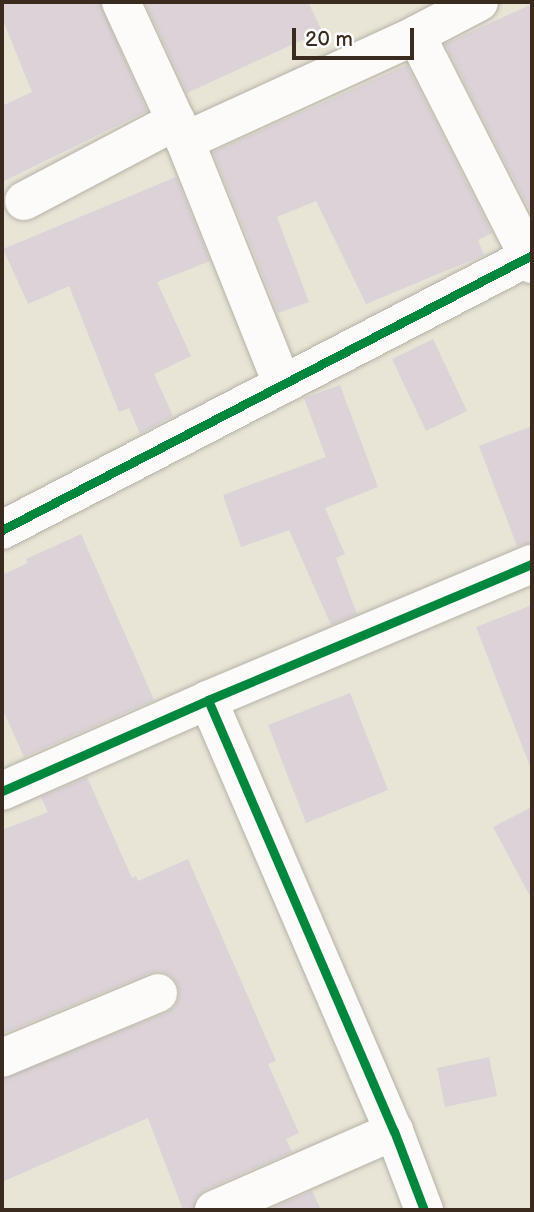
<!DOCTYPE html>
<html>
<head>
<meta charset="utf-8">
<style>
	body { margin:0 }
	#map { position:relative; width:534px; height:1212px; overflow:hidden; background:#e8e4d6; font-family:"Balsamiq Sans",sans-serif }
	div>[style] { position:absolute }
	[style*='--x'] { left:calc(var(--x)*1px); top:calc(var(--y)*1px); width:calc(var(--w)*1px); rotate:calc(var(--a)*1deg) }
	.building>* { inset:0; background:#dcd3d8 }
	.roads { filter:drop-shadow(0 0 2px #b5b1a7) drop-shadow(0 0 2px #b5b1a7) }
	.minor>* { height:38px; margin:-19px; padding:0 19px; transform-origin:19px; border-radius:19px; background:#fcfbf9 }
	.cycleway>* { height:9px; margin:-4.5px; padding:0 4.5px; transform-origin:4.5px; border-radius:4.5px; background:#00873e }
	span { translate:-50% -50%; white-space:nowrap; text-align:center; line-height:1.15; -webkit-text-stroke:7px #fff; paint-order:stroke }
	.frame { position:absolute; inset:0; border:4px solid #3b2a1e; pointer-events:none }
	.scale { position:absolute; left:292px; top:28px; width:122px; height:32px; box-sizing:border-box; border:4px solid #3b2a1e; border-top:0; padding-left:9px; font-size:21px; line-height:24px; white-space:nowrap; color:#3b2a1e; -webkit-text-stroke:5px #fff; paint-order:stroke }
</style>
</head>
<body>
<div id="map">
	<div class="building">
		<div style="clip-path:polygon(2px 2px,99px 2px,147px 111px,2px 182px,2px 106px,32px 92px,2px 18px)"></div>
		<div style="clip-path:polygon(145px 2px,308px 2px,322px 31px,187px 93px)"></div>
		<div style="clip-path:polygon(532px 4px,532px 215px,445px 44px)"></div>
		<div style="clip-path:polygon(407px 65px,492px 233px,478px 240px,484px 255px,366px 304px,316px 201px,277px 217px,309px 302px,278px 313px,213px 152px)"></div>
		<div style="clip-path:polygon(176px 177px,210px 261px,157px 282px,191px 356px,154px 374px,173px 416px,140px 434px,129px 408px,119px 412px,69px 286px,28px 304px,3px 249px)"></div>
		<div style="clip-path:polygon(433px 339px,467px 411px,426px 431px,392px 359px)"></div>
		<div style="clip-path:polygon(340px 385px,378px 487px,325px 508px,345px 554px,336px 558px,357px 614px,331px 625px,289px 530px,241px 547px,223px 495px,326px 457px,304px 398px)"></div>
		<div style="clip-path:polygon(532px 426px,532px 543px,517px 546px,479px 446px)"></div>
		<div style="clip-path:polygon(81px 534px,154px 700px,24px 757px,2px 708px,2px 575px,28px 563px,26px 559px)"></div>
		<div style="clip-path:polygon(532px 605px,532px 765px,530px 766px,476px 627px)"></div>
		<div style="clip-path:polygon(350px 693px,388px 790px,306px 823px,268px 725px)"></div>
		<div style="clip-path:polygon(87px 777px,132px 878px,136px 876px,138px 881px,188px 859px,276px 1061px,268px 1064px,299px 1133px,286px 1139px,292px 1152px,205px 1190px,196px 1198px,193px 1210px,183px 1210px,148px 1118px,2px 1182px,2px 1079px,166px 1013px,175px 1007px,180px 996px,178px 985px,172px 976px,161px 971px,150px 973px,2px 1034px,2px 830px,48px 812px,41px 797px)"></div>
		<div style="clip-path:polygon(532px 807px,532px 900px,493px 827px)"></div>
		<div style="clip-path:polygon(489px 1057px,497px 1096px,445px 1107px,437px 1068px)"></div>
		<div style="clip-path:polygon(312px 1191px,321px 1210px,268px 1210px)"></div>
	</div>
	<div class="roads">
		<div class="minor">
			<div style="--x:121;--y:2;--w:153;--a:65.3"></div>
			<div style="--x:185;--y:141;--w:254;--a:-24.6"></div>
			<div style="--x:479;--y:2;--w:71;--a:152.4"></div>
			<div style="--x:416;--y:35;--w:257;--a:63.1"></div>
			<div style="--x:185;--y:141;--w:261;--a:68.2"></div>
			<div style="--x:24;--y:201;--w:172;--a:-27.8"></div>
			<div style="--x:2;--y:530;--w:597;--a:-27.42"></div>
			<div style="--x:208;--y:700;--w:469;--a:66.7"></div>
			<div style="--x:394;--y:1131;--w:85;--a:69.2"></div>
			<div style="--x:2;--y:791;--w:225;--a:-23.8"></div>
			<div style="--x:208;--y:700;--w:351;--a:-22.8"></div>
			<div style="--x:2;--y:1058;--w:169;--a:-22.6"></div>
			<div style="--x:214;--y:1210;--w:197;--a:-23.7"></div>
		</div>
	</div>
	<div class="cycleway">
		<div style="--x:2;--y:530;--w:597;--a:-27.42"></div>
		<div style="--x:208;--y:700;--w:469;--a:66.7"></div>
		<div style="--x:394;--y:1131;--w:85;--a:69.2"></div>
		<div style="--x:2;--y:791;--w:225;--a:-23.8"></div>
		<div style="--x:208;--y:700;--w:351;--a:-22.8"></div>
	</div>
	<div class="frame"></div>
	<div class="scale">20 m</div>
</div>
</body>
</html>
